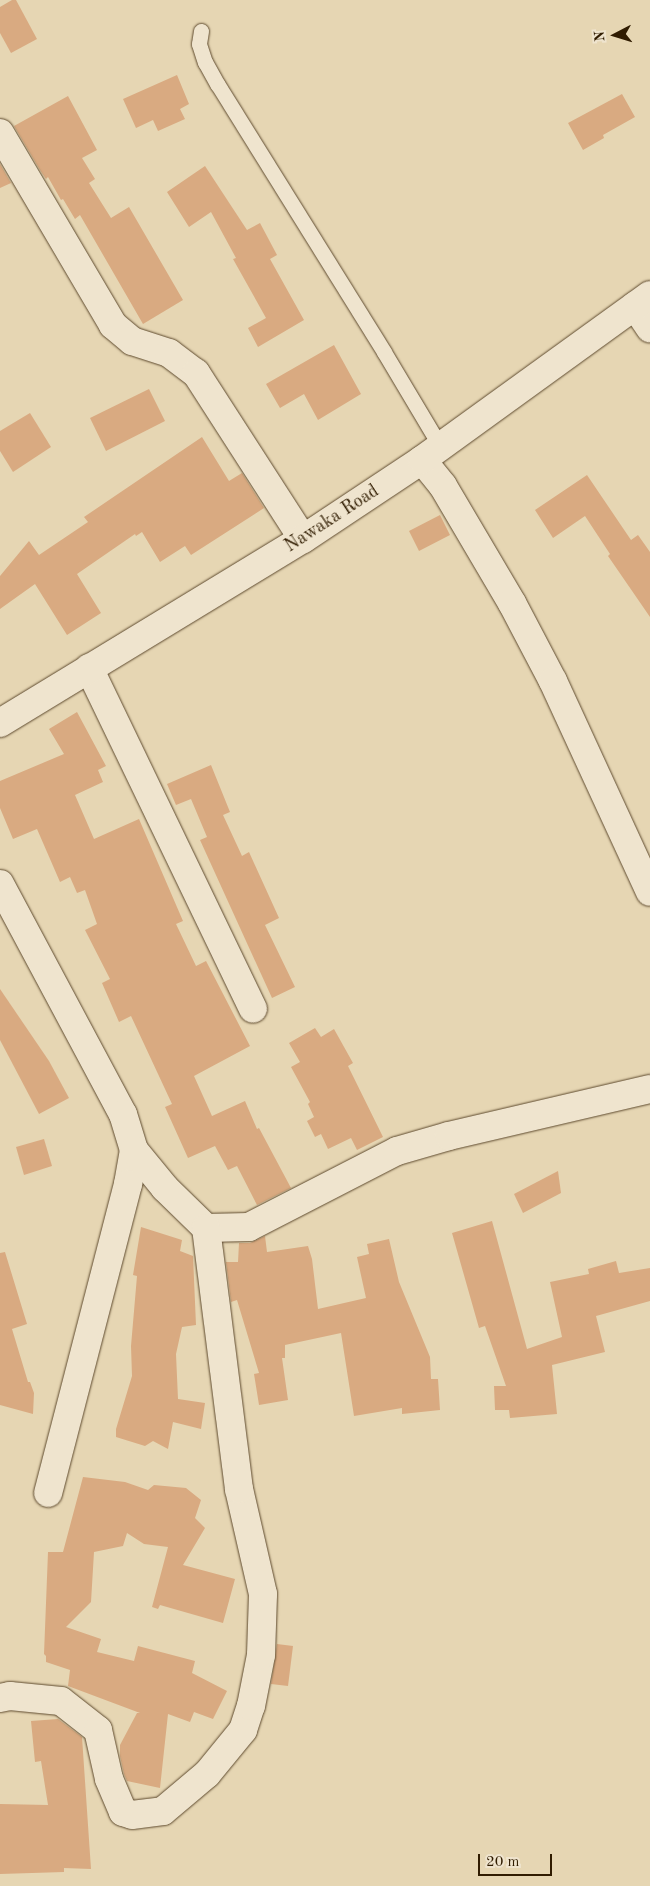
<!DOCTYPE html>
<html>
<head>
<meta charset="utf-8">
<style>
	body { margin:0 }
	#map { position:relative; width:650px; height:1886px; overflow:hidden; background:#e6d6b3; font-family:"Old Standard TT",serif }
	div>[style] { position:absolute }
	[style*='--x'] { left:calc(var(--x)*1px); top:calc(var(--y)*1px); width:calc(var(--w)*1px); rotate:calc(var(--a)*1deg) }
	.building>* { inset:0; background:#d9aa81 }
	.roads { filter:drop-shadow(0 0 1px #5e4a2e) drop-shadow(0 0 1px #5e4a2e) }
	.lane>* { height:15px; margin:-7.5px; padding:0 7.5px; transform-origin:7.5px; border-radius:7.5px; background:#efe4ce }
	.street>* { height:28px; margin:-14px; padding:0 14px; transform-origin:14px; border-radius:14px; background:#efe4ce }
	.secondary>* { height:28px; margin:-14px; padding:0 14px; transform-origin:14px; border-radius:14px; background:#efe4ce }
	span { translate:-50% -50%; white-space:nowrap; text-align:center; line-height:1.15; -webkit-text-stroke:4px #efe4ce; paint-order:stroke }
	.street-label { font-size:18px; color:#301c01 }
	.north { position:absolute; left:590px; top:10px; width:50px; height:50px; -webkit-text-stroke:4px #efe4ce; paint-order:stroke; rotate:265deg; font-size:14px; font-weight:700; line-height:20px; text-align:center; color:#301c01 }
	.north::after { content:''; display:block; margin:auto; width:18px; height:22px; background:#301c01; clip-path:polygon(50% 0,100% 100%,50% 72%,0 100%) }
	.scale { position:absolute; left:478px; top:1854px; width:74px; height:22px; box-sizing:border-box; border:2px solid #301c01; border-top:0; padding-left:6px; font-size:15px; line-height:18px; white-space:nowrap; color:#301c01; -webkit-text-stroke:4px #efe4ce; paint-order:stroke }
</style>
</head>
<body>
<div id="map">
	<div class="building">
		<div style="clip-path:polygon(12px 0,16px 0,37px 39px,11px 53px,0 33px,0 7px)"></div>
		<div style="clip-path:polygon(177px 75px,189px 104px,180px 109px,185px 119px,158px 131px,153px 120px,136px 128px,123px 99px)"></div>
		<div style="clip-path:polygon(622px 94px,635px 117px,603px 135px,604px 138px,583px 150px,568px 123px)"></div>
		<div style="clip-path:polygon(68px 96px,97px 150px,82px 158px,95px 179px,89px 183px,111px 218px,129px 207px,183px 300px,143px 324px,80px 215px,75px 219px,63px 199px,61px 200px,48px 177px,46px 179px,40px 170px,14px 126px)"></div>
		<div style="clip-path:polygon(0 164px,11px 183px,0 188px)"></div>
		<div style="clip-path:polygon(205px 166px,247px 230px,260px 223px,277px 255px,270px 259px,304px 320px,258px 347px,248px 328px,266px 318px,233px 259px,236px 258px,211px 212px,189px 227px,167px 192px)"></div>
		<div style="clip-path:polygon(334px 345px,361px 394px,318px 420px,304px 394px,280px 408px,266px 384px)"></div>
		<div style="clip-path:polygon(149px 389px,165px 421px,106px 451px,90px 418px)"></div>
		<div style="clip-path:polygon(30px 413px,51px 447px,13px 472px,0 451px,0 431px)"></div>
		<div style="clip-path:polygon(202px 437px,229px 481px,242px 473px,264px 508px,191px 555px,185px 546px,160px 562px,142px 532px,136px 536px,135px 534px,77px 574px,101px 613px,67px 635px,35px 584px,0 609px,0 576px,29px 541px,39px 555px,88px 522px,84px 517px)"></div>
		<div style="clip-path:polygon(587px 475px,631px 540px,638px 535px,650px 552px,650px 617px,608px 556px,610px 554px,585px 516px,553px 538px,535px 510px)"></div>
		<div style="clip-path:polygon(440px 515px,450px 535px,419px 551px,409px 531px)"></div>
		<div style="clip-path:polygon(77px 712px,106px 766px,98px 770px,103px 782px,75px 795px,94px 839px,139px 819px,183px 921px,176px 924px,196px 966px,206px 961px,250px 1046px,194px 1076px,212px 1116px,245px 1101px,257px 1129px,259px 1128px,291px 1188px,257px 1205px,237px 1166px,228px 1170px,215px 1146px,188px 1158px,165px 1107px,172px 1104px,131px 1016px,119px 1022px,102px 983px,110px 979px,85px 930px,97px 924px,85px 890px,77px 893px,70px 877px,60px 882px,37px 829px,13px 839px,0 808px,0 781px,64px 754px,49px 729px)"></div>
		<div style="clip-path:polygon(211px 765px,230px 812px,223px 815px,242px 856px,249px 852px,279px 918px,265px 925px,295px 987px,272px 998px,200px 840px,207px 837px,191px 799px,176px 805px,167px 784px)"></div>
		<div style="clip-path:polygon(0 989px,49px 1061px,69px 1098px,39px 1114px,0 1040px)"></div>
		<div style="clip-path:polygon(315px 1028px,321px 1037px,334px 1029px,353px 1063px,348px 1066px,383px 1137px,357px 1150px,351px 1138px,328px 1149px,321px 1134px,315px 1137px,307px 1121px,314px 1117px,308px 1104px,310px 1102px,291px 1067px,300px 1062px,289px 1043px)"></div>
		<div style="clip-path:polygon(44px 1139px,52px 1166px,24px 1175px,16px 1147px)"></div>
		<div style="clip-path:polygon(558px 1171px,561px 1193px,523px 1213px,514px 1194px)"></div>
		<div style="clip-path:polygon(492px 1221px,527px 1349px,562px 1337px,550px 1282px,589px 1274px,588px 1269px,616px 1261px,619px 1273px,650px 1268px,650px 1301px,596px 1316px,605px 1352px,552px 1365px,557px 1414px,510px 1418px,509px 1410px,495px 1410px,494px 1386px,506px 1386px,485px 1326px,479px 1328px,452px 1233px)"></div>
		<div style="clip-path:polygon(141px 1227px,182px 1240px,180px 1251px,193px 1256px,196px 1325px,182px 1327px,176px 1354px,178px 1399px,205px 1403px,201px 1429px,173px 1422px,168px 1449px,153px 1441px,145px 1446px,116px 1437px,116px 1429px,132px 1376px,131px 1346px,137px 1276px,133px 1275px)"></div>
		<div style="clip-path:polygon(265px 1236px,267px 1252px,308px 1246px,312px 1259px,318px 1309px,366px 1298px,357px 1257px,369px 1254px,367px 1244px,389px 1239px,399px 1282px,430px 1357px,431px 1379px,438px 1379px,440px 1410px,402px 1414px,402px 1408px,354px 1416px,341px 1333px,285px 1345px,285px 1358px,282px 1358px,288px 1400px,259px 1405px,254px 1374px,259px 1373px,237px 1300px,231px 1302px,226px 1262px,238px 1262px,239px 1243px,250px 1243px)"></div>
		<div style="clip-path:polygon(5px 1252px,27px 1324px,12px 1329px,28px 1382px,30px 1382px,34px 1393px,33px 1414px,0 1405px,0 1253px)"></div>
		<div style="clip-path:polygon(83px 1477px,125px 1482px,148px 1490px,154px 1485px,186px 1488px,201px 1500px,195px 1518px,205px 1528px,183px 1565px,235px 1579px,223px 1623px,160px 1605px,158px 1609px,152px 1607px,168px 1547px,144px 1544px,127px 1533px,123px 1546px,94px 1552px,91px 1602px,66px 1627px,101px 1639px,97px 1652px,134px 1661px,138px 1646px,195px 1661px,192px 1673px,227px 1691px,213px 1719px,194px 1712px,190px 1722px,168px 1714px,160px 1788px,127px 1781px,124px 1774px,120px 1756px,120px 1745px,137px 1713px,140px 1713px,68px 1686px,70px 1670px,46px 1662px,46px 1656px,44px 1654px,48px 1552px,63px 1552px)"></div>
		<div style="clip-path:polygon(277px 1644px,293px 1646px,288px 1686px,271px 1684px)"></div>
		<div style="clip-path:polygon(58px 1719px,82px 1737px,91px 1869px,64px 1868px,64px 1872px,0 1874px,0 1804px,48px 1805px,41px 1761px,35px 1762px,31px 1721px)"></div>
	</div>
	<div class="roads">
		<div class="lane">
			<div style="--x:201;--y:31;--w:13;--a:99"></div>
			<div style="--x:199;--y:44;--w:19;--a:72"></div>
			<div style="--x:205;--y:62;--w:26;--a:61"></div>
			<div style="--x:218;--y:85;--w:314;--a:58.1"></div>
			<div style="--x:384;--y:352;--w:109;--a:59.2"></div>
		</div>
		<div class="street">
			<div style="--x:0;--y:133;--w:223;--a:59.5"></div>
			<div style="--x:113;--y:325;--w:25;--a:40"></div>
			<div style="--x:132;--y:341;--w:39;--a:18"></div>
			<div style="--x:169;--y:353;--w:34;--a:37"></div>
			<div style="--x:196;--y:373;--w:197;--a:57.2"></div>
			<div style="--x:635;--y:306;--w:27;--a:56"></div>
			<div style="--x:422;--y:460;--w:33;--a:51"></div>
			<div style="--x:443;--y:486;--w:136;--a:59.5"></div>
			<div style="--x:512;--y:603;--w:88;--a:62.3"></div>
			<div style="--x:553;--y:681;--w:232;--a:65.3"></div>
			<div style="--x:89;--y:668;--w:378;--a:64.3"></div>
			<div style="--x:0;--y:884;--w:261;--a:61.9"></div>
			<div style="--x:123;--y:1114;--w:38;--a:73"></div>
			<div style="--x:134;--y:1150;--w:35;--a:100"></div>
			<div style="--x:128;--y:1184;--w:319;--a:104.5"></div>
			<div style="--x:134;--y:1150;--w:49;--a:50.8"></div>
			<div style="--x:165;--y:1188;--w:57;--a:44.3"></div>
			<div style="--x:206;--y:1228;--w:43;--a:-1.3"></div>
			<div style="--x:249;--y:1227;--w:166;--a:-27.2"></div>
			<div style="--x:397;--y:1151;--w:54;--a:-16.1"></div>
			<div style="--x:449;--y:1136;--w:206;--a:-13.2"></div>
			<div style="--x:0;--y:1698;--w:10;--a:-11"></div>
			<div style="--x:10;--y:1696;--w:51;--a:5.6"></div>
			<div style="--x:61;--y:1701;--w:47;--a:38.1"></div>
			<div style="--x:98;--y:1730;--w:50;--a:77.3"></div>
			<div style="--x:109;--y:1779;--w:36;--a:67"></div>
			<div style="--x:123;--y:1812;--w:9;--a:18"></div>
			<div style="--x:132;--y:1815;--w:31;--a:-7"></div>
			<div style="--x:163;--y:1811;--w:57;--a:-40.1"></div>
			<div style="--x:207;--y:1774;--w:57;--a:-50.7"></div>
			<div style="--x:243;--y:1730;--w:25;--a:-72"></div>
			<div style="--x:251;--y:1706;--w:52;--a:-78.9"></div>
			<div style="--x:261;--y:1655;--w:61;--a:-88.1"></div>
			<div style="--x:263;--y:1594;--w:108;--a:-102.9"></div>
			<div style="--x:239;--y:1489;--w:263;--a:-97.2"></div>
		</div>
		<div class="secondary">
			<div style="--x:0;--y:723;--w:354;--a:-31.3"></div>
			<div style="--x:303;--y:539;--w:143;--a:-33.6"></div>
			<div style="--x:422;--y:460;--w:281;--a:-35.9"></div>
		</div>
	</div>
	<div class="street-label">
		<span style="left:332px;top:519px;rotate:-33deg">Nawaka Road</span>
	</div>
	<div class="north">N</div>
	<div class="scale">20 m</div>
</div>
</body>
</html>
